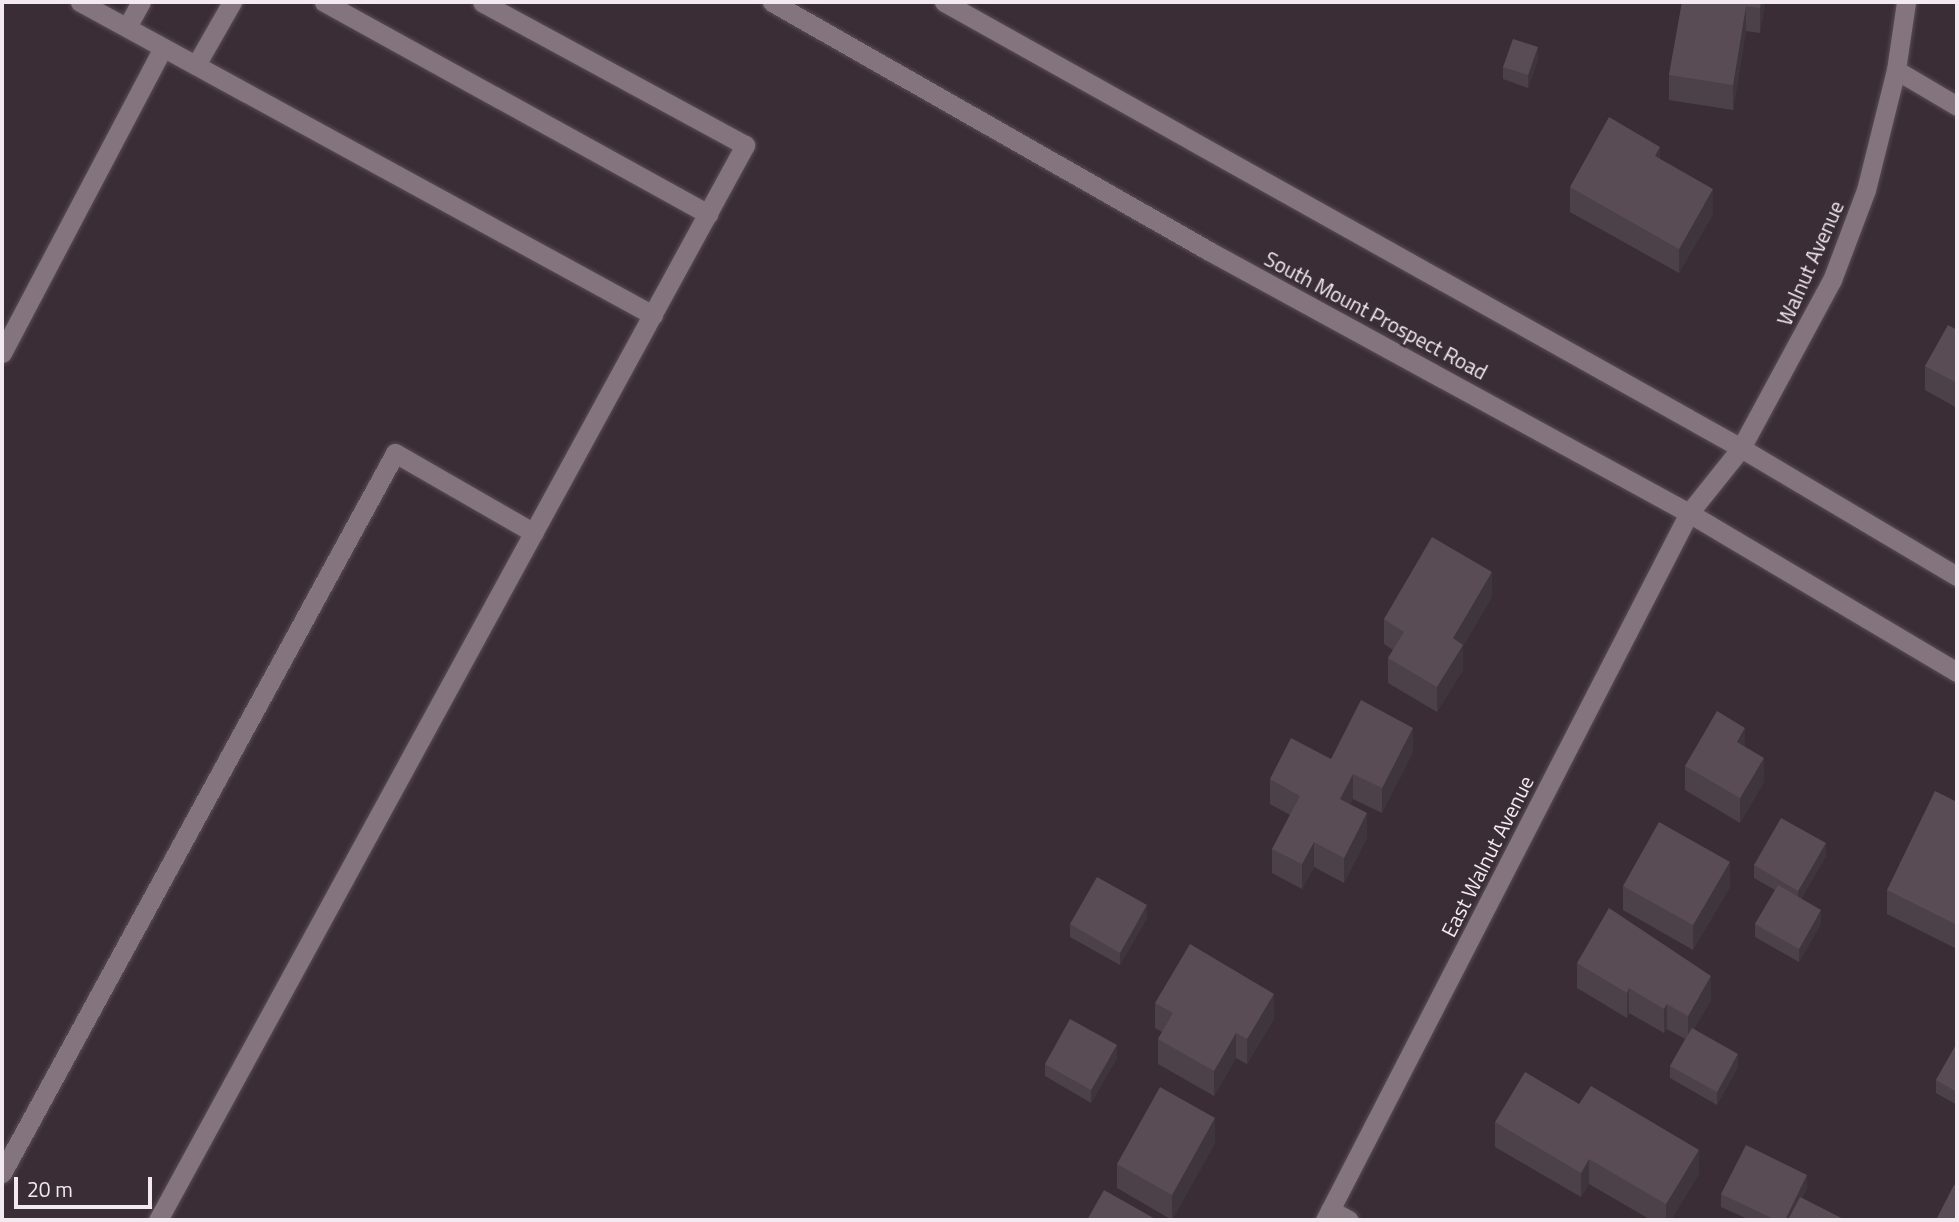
<!DOCTYPE html>
<html>
<head>
<meta charset="utf-8">
<style>
	body { margin:0 }
	#map { position:relative; width:1959px; height:1222px; overflow:hidden; background:#3a2d35; font-family:"Titillium Web",sans-serif }
	div>[style] { position:absolute }
	[style*='--x'] { left:calc(var(--x)*1px); top:calc(var(--y)*1px); width:calc(var(--w)*1px); rotate:calc(var(--a)*1deg) }
	.roads { filter:drop-shadow(0 0 2px #584c54) drop-shadow(0 0 2px #584c54) }
	.service>* { height:19px; margin:-9.5px; padding:0 9.5px; transform-origin:9.5px; border-radius:9.5px; background:#83747d }
	.minor>* { height:19px; margin:-9.5px; padding:0 9.5px; transform-origin:9.5px; border-radius:9.5px; background:#83747d }
	.secondary>* { height:19px; margin:-9.5px; padding:0 9.5px; transform-origin:9.5px; border-radius:9.5px; background:#83747d }
	.wall>* { inset:0; background:#4d4149 }
	.shaded-wall>* { inset:0; background:#3f353c }
	.building>* { inset:0; background:#5a4c55 }
	span { translate:-50% -50%; white-space:nowrap; text-align:center; line-height:1.15; -webkit-text-stroke:5px #3a2d35; paint-order:stroke }
	.street-label { font-size:21px; color:#f3eaef }
	.frame { position:absolute; inset:0; border:4px solid #f3eaef; pointer-events:none }
	.scale { position:absolute; left:14px; top:1177px; width:138px; height:32px; box-sizing:border-box; border:4px solid #f3eaef; border-top:0; padding-left:9px; font-size:21px; line-height:24px; white-space:nowrap; color:#f3eaef; -webkit-text-stroke:5px #3a2d35; paint-order:stroke }
</style>
</head>
<body>
<div id="map">
	<div class="roads">
		<div class="service">
			<div style="--x:80;--y:2;--w:653;--a:28.65"></div>
			<div style="--x:324;--y:2;--w:439;--a:28.9"></div>
			<div style="--x:127;--y:27;--w:29;--a:-61"></div>
			<div style="--x:196;--y:65;--w:73;--a:-60.3"></div>
			<div style="--x:2;--y:353;--w:345;--a:-62.2"></div>
			<div style="--x:2;--y:1173;--w:820;--a:-61.37"></div>
			<div style="--x:395;--y:453;--w:160;--a:29.9"></div>
			<div style="--x:158;--y:1220;--w:1225;--a:-61.36"></div>
			<div style="--x:745;--y:145;--w:299;--a:-151.5"></div>
		</div>
		<div class="minor">
			<div style="--x:1896;--y:70;--w:71;--a:30.5"></div>
			<div style="--x:1330;--y:1210;--w:21;--a:28"></div>
			<div style="--x:1325;--y:1220;--w:795;--a:-62.76"></div>
			<div style="--x:1689;--y:513;--w:83;--a:-51.3"></div>
			<div style="--x:1741;--y:448;--w:191;--a:-61.6"></div>
			<div style="--x:1832;--y:280;--w:96;--a:-69.3"></div>
			<div style="--x:1866;--y:190;--w:124;--a:-76"></div>
			<div style="--x:1896;--y:70;--w:69;--a:-81.6"></div>
		</div>
		<div class="secondary">
			<div style="--x:772;--y:2;--w:503;--a:29.67"></div>
			<div style="--x:1209;--y:251;--w:547;--a:28.63"></div>
			<div style="--x:1689;--y:513;--w:312;--a:30.7"></div>
			<div style="--x:944;--y:2;--w:913;--a:29.23"></div>
			<div style="--x:1741;--y:448;--w:251;--a:30.7"></div>
		</div>
	</div>
	<div class="wall">
		<div style="clip-path:polygon(1682px 2px,1765px 2px,1760px 33px,1746px 31px,1733px 110px,1669px 100px,1669px 75px)"></div>
		<div style="clip-path:polygon(1538px 60px,1528px 88px,1503px 79px,1503px 67px)"></div>
		<div style="clip-path:polygon(1660px 159px,1713px 214px,1679px 273px,1570px 212px,1570px 187px)"></div>
		<div style="clip-path:polygon(1957px 330px,1957px 408px,1925px 390px,1925px 366px)"></div>
		<div style="clip-path:polygon(1492px 597px,1463px 646px,1463px 670px,1437px 712px,1388px 683px,1388px 658px,1393px 650px,1384px 644px,1384px 619px)"></div>
		<div style="clip-path:polygon(1745px 747px,1764px 782px,1740px 823px,1685px 790px,1685px 766px)"></div>
		<div style="clip-path:polygon(1413px 752px,1382px 813px,1353px 799px,1350px 804px,1367px 838px,1344px 883px,1314px 867px,1302px 889px,1272px 873px,1272px 849px,1290px 815px,1270px 804px,1270px 779px,1331px 759px)"></div>
		<div style="clip-path:polygon(1957px 802px,1957px 949px,1887px 914px,1887px 890px)"></div>
		<div style="clip-path:polygon(1826px 856px,1801px 899px,1821px 923px,1799px 962px,1755px 937px,1755px 924px,1775px 890px,1754px 878px,1754px 865px)"></div>
		<div style="clip-path:polygon(1623px 886px,1730px 887px,1693px 950px,1623px 910px)"></div>
		<div style="clip-path:polygon(1147px 918px,1120px 965px,1070px 937px,1070px 924px)"></div>
		<div style="clip-path:polygon(1577px 963px,1711px 1000px,1694px 1029px,1738px 1067px,1717px 1105px,1670px 1078px,1670px 1066px,1685px 1039px,1667px 1029px,1664px 1033px,1629px 1013px,1627px 1018px,1577px 988px)"></div>
		<div style="clip-path:polygon(1155px 1003px,1274px 1019px,1247px 1064px,1236px 1058px,1214px 1096px,1158px 1064px,1158px 1039px,1162px 1032px,1155px 1028px)"></div>
		<div style="clip-path:polygon(1957px 1043px,1957px 1105px,1936px 1093px,1936px 1080px)"></div>
		<div style="clip-path:polygon(1117px 1058px,1091px 1103px,1045px 1076px,1045px 1064px)"></div>
		<div style="clip-path:polygon(1495px 1122px,1699px 1174px,1671px 1220px,1651px 1220px,1589px 1184px,1581px 1197px,1495px 1147px)"></div>
		<div style="clip-path:polygon(1215px 1143px,1172px 1220px,1117px 1188px,1117px 1164px)"></div>
		<div style="clip-path:polygon(1807px 1188px,1802px 1198px,1845px 1220px,1750px 1220px,1721px 1207px,1721px 1194px)"></div>
	</div>
	<div class="shaded-wall">
		<div style="clip-path:polygon(1761px 2px,1765px 2px,1760px 33px,1760px 8px)"></div>
		<div style="clip-path:polygon(1746px 6px,1746px 31px,1733px 110px,1733px 85px)"></div>
		<div style="clip-path:polygon(1538px 47px,1538px 60px,1528px 88px,1528px 75px)"></div>
		<div style="clip-path:polygon(1660px 147px,1660px 172px,1655px 156px)"></div>
		<div style="clip-path:polygon(1713px 189px,1713px 214px,1679px 273px,1679px 249px)"></div>
		<div style="clip-path:polygon(1492px 572px,1492px 597px,1463px 646px,1463px 670px,1437px 712px,1437px 687px,1453px 638px)"></div>
		<div style="clip-path:polygon(1413px 728px,1413px 752px,1382px 813px,1382px 788px)"></div>
		<div style="clip-path:polygon(1745px 728px,1745px 753px,1737px 742px)"></div>
		<div style="clip-path:polygon(1764px 758px,1764px 782px,1740px 823px,1740px 798px)"></div>
		<div style="clip-path:polygon(1353px 774px,1353px 799px,1340px 824px,1340px 799px)"></div>
		<div style="clip-path:polygon(1367px 813px,1367px 838px,1344px 883px,1344px 858px)"></div>
		<div style="clip-path:polygon(1314px 842px,1314px 867px,1302px 889px,1302px 864px)"></div>
		<div style="clip-path:polygon(1826px 843px,1826px 856px,1798px 904px,1798px 891px)"></div>
		<div style="clip-path:polygon(1730px 862px,1730px 887px,1693px 950px,1693px 925px)"></div>
		<div style="clip-path:polygon(1147px 905px,1147px 918px,1120px 965px,1120px 953px)"></div>
		<div style="clip-path:polygon(1821px 910px,1821px 923px,1799px 962px,1799px 949px)"></div>
		<div style="clip-path:polygon(1711px 976px,1711px 1000px,1688px 1040px,1688px 1016px)"></div>
		<div style="clip-path:polygon(1629px 988px,1629px 1013px,1627px 1018px,1627px 993px)"></div>
		<div style="clip-path:polygon(1274px 994px,1274px 1019px,1247px 1064px,1247px 1039px)"></div>
		<div style="clip-path:polygon(1667px 1004px,1667px 1029px,1664px 1033px,1664px 1009px)"></div>
		<div style="clip-path:polygon(1236px 1033px,1236px 1058px,1214px 1096px,1214px 1071px)"></div>
		<div style="clip-path:polygon(1117px 1045px,1117px 1058px,1091px 1103px,1091px 1090px)"></div>
		<div style="clip-path:polygon(1738px 1054px,1738px 1067px,1717px 1105px,1717px 1092px)"></div>
		<div style="clip-path:polygon(1215px 1118px,1215px 1143px,1172px 1220px,1172px 1195px)"></div>
		<div style="clip-path:polygon(1699px 1150px,1699px 1174px,1671px 1220px,1666px 1220px,1666px 1204px)"></div>
		<div style="clip-path:polygon(1589px 1159px,1589px 1184px,1581px 1197px,1581px 1173px)"></div>
		<div style="clip-path:polygon(1807px 1175px,1807px 1188px,1792px 1220px,1785px 1220px)"></div>
	</div>
	<div class="building">
		<div style="clip-path:polygon(1682px 2px,1761px 2px,1760px 8px,1746px 6px,1733px 85px,1669px 75px)"></div>
		<div style="clip-path:polygon(1513px 39px,1538px 47px,1528px 75px,1503px 67px)"></div>
		<div style="clip-path:polygon(1609px 117px,1660px 147px,1655px 156px,1713px 189px,1679px 249px,1570px 187px)"></div>
		<div style="clip-path:polygon(1948px 325px,1957px 330px,1957px 383px,1925px 366px)"></div>
		<div style="clip-path:polygon(1432px 537px,1492px 572px,1453px 638px,1463px 645px,1437px 687px,1388px 658px,1404px 632px,1384px 619px)"></div>
		<div style="clip-path:polygon(1361px 700px,1413px 728px,1382px 788px,1353px 774px,1340px 799px,1367px 813px,1344px 858px,1314px 842px,1302px 864px,1272px 849px,1300px 796px,1270px 779px,1291px 738px,1331px 759px)"></div>
		<div style="clip-path:polygon(1717px 711px,1745px 728px,1737px 742px,1764px 758px,1740px 798px,1685px 766px)"></div>
		<div style="clip-path:polygon(1935px 791px,1957px 802px,1957px 925px,1887px 890px)"></div>
		<div style="clip-path:polygon(1781px 818px,1826px 843px,1798px 891px,1754px 865px)"></div>
		<div style="clip-path:polygon(1659px 822px,1730px 862px,1693px 925px,1623px 886px)"></div>
		<div style="clip-path:polygon(1097px 877px,1147px 905px,1120px 953px,1070px 924px)"></div>
		<div style="clip-path:polygon(1778px 885px,1821px 910px,1799px 949px,1755px 924px)"></div>
		<div style="clip-path:polygon(1609px 908px,1711px 976px,1688px 1016px,1667px 1004px,1664px 1009px,1629px 988px,1627px 993px,1577px 963px)"></div>
		<div style="clip-path:polygon(1190px 944px,1274px 994px,1247px 1039px,1236px 1033px,1214px 1071px,1158px 1039px,1173px 1013px,1155px 1003px)"></div>
		<div style="clip-path:polygon(1070px 1019px,1117px 1045px,1091px 1090px,1045px 1064px)"></div>
		<div style="clip-path:polygon(1692px 1028px,1738px 1054px,1717px 1092px,1670px 1066px)"></div>
		<div style="clip-path:polygon(1957px 1043px,1957px 1092px,1936px 1080px)"></div>
		<div style="clip-path:polygon(1525px 1072px,1579px 1104px,1591px 1086px,1699px 1150px,1666px 1204px,1589px 1159px,1581px 1173px,1495px 1122px)"></div>
		<div style="clip-path:polygon(1160px 1087px,1215px 1118px,1172px 1195px,1117px 1164px)"></div>
		<div style="clip-path:polygon(1746px 1145px,1807px 1175px,1785px 1220px,1776px 1220px,1721px 1194px)"></div>
		<div style="clip-path:polygon(1954px 1185px,1957px 1186px,1957px 1220px,1936px 1220px)"></div>
		<div style="clip-path:polygon(1104px 1190px,1157px 1220px,1087px 1220px)"></div>
		<div style="clip-path:polygon(1800px 1197px,1845px 1220px,1788px 1220px)"></div>
	</div>
	<div class="street-label">
		<span style="left:1810px;top:263px;rotate:-66deg">Walnut Avenue</span>
		<span style="left:1376px;top:315px;rotate:28deg">South Mount Prospect Road</span>
		<span style="left:1487px;top:856px;rotate:-63deg">East Walnut Avenue</span>
	</div>
	<div class="frame"></div>
	<div class="scale">20 m</div>
</div>
</body>
</html>
